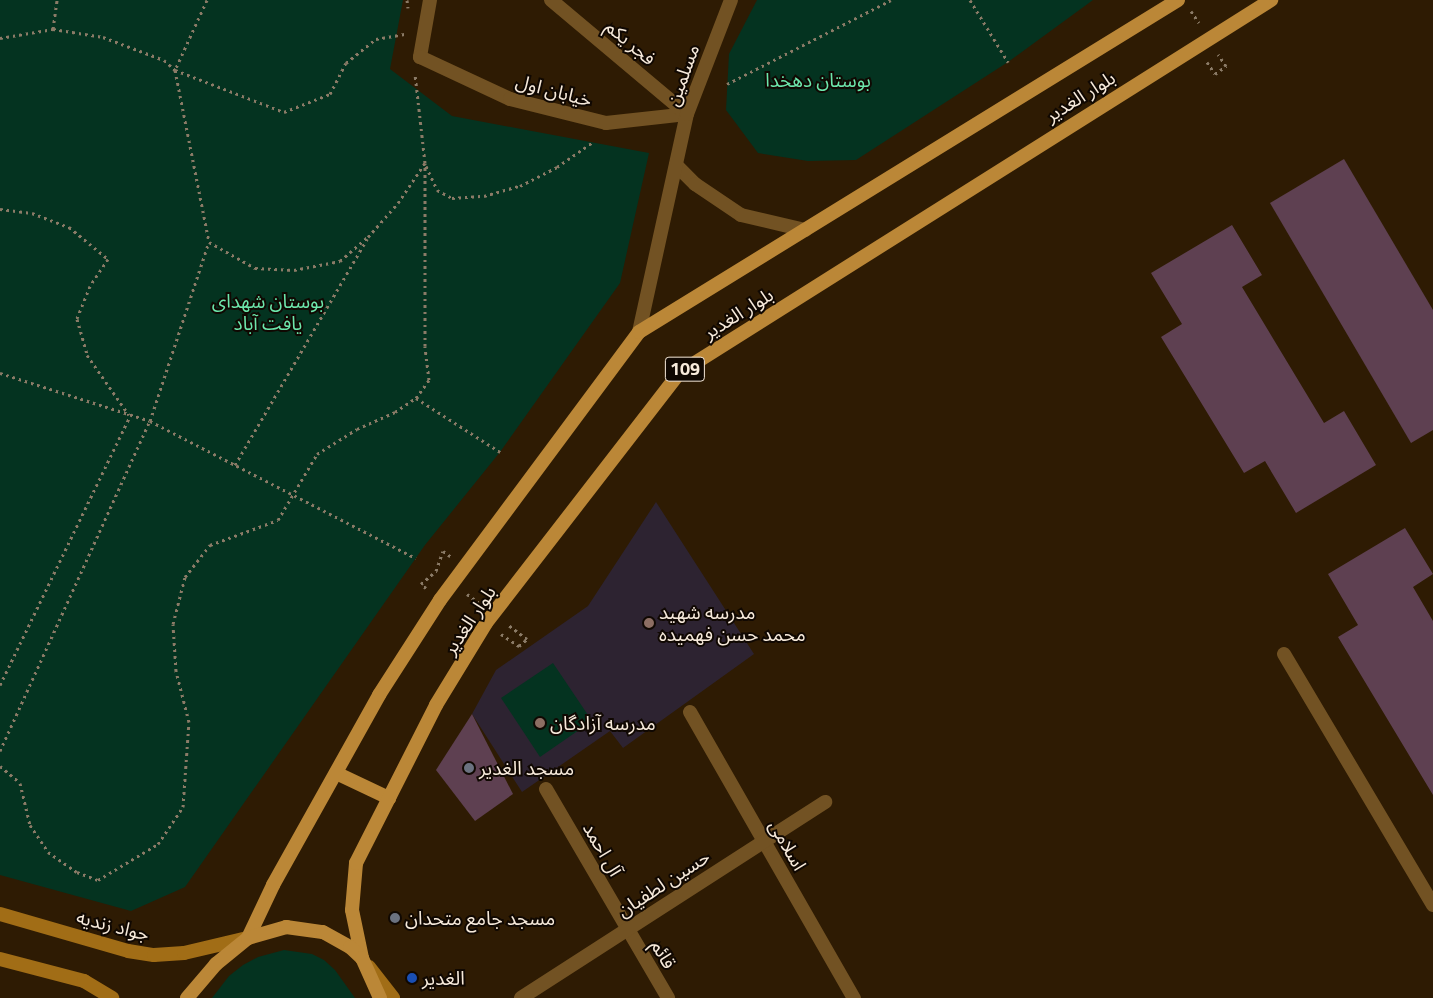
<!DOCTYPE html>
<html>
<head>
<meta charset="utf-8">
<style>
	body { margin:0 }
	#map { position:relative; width:1433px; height:998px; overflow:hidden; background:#2e1b03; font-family:"Titillium Web","Noto Sans Arabic",sans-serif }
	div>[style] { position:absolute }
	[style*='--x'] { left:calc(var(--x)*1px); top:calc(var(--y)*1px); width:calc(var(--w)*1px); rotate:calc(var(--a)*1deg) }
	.education>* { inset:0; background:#2d2331 }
	.green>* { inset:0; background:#043320 }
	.building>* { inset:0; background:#5e4051 }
	.path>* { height:3px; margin-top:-1.5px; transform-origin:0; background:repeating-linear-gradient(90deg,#8b7b67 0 2.5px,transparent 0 6.5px) }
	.minor>* { height:14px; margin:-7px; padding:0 7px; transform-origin:7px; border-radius:7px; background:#725223 }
	.tertiary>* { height:14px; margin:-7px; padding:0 7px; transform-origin:7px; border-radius:7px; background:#725223 }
	.secondary>* { height:14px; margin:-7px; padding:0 7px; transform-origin:7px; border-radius:7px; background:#a16d16 }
	.primary>* { height:14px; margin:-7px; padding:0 7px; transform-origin:7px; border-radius:7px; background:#bb8737 }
	.dots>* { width:14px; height:14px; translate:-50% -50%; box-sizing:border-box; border:2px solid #100802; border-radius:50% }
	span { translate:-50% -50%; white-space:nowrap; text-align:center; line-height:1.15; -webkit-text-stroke:4px #100802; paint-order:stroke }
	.shield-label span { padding:1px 4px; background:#100802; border:1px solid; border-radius:4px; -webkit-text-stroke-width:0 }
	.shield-label { font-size:18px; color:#f7eadb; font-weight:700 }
	.street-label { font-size:19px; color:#f7eadb }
	.park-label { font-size:19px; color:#6de7ac }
	.poi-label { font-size:19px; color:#f7eadb }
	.left { translate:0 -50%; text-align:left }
</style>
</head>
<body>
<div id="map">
	<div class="education">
		<div style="clip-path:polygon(656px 502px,754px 654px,623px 748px,610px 731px,522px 792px,472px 714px,496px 670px,588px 606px)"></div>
	</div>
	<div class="green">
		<div style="clip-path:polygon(0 0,403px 0,390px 69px,452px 116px,649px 153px,620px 283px,500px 452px,425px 545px,185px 887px,131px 911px,0 875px)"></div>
		<div style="clip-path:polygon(757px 0,1093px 0,1008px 62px,856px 160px,808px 161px,758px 153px,726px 110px,729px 54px)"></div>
		<div style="clip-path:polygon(553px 663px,592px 721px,540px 757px,501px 698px)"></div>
		<div style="clip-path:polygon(284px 950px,312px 954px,324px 960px,335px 970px,355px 998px,212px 998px,229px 976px,243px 965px,258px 957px)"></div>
	</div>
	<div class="building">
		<div style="clip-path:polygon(1344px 159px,1433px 310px,1433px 430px,1411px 443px,1270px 203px)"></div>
		<div style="clip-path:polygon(1232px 225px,1262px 275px,1242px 287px,1324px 423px,1344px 411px,1376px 465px,1296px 513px,1265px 461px,1244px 473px,1161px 337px,1182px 324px,1151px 273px)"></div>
		<div style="clip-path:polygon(1405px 528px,1433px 574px,1413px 587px,1433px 621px,1433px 795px,1338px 637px,1358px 625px,1328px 574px)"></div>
		<div style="clip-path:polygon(472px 714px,513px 794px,475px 821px,436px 770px)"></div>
	</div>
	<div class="path">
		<div style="--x:207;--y:0;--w:77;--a:114.6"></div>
		<div style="--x:175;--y:70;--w:175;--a:78.8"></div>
		<div style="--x:407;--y:0;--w:8;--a:83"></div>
		<div style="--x:970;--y:0;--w:73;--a:58.5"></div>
		<div style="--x:1191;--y:11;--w:14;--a:56"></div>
		<div style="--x:53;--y:29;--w:29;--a:-82"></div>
		<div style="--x:0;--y:38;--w:54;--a:-9.6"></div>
		<div style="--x:53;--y:29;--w:51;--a:9.1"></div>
		<div style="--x:103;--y:37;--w:65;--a:20.7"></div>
		<div style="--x:164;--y:60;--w:15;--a:42"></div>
		<div style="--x:175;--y:70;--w:117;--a:21.1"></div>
		<div style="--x:284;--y:112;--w:49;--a:-21.4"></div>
		<div style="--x:330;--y:94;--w:35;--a:-63"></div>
		<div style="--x:346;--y:63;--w:38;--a:-39"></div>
		<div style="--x:376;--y:39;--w:29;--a:-10"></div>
		<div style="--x:1207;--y:62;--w:14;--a:56"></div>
		<div style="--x:1215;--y:74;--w:14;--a:-36"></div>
		<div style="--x:1226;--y:66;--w:14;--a:-124"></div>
		<div style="--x:727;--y:84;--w:184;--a:-27.1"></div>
		<div style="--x:426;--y:166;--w:26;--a:65"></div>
		<div style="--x:437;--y:190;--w:17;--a:28"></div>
		<div style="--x:452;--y:198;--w:32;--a:-4"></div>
		<div style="--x:484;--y:196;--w:37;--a:-16"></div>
		<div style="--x:520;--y:186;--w:42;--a:-27.2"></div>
		<div style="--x:557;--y:167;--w:44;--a:-34.8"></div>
		<div style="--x:0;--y:209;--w:32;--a:7"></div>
		<div style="--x:32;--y:213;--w:40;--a:21"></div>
		<div style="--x:69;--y:227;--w:50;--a:39.4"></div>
		<div style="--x:108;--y:259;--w:32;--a:124"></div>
		<div style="--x:90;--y:286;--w:35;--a:112"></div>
		<div style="--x:77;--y:319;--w:37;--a:74"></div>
		<div style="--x:87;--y:355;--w:73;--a:55"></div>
		<div style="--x:0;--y:373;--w:157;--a:17.7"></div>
		<div style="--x:150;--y:421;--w:299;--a:27.3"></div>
		<div style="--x:416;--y:398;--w:100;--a:32.7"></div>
		<div style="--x:235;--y:465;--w:262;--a:-59.7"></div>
		<div style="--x:426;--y:588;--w:6;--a:-141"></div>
		<div style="--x:421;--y:584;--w:20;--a:-41"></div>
		<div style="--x:436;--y:571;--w:21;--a:-71"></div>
		<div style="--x:443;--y:551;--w:9;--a:36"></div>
		<div style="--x:467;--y:594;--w:14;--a:36"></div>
		<div style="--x:501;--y:634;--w:22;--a:34"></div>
		<div style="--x:519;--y:646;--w:11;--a:-41"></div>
		<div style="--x:527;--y:639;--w:25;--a:-143"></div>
		<div style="--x:0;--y:685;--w:299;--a:-64.2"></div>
		<div style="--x:0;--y:751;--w:362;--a:-65.6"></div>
		<div style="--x:150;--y:421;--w:188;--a:-71.8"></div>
		<div style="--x:209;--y:242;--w:53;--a:29.5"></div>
		<div style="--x:255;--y:268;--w:39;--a:3"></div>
		<div style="--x:294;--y:270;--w:47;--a:-11.1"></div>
		<div style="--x:340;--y:261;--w:37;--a:-41"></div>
		<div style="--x:368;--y:237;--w:45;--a:-48.6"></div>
		<div style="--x:398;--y:203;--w:48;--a:-56"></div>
		<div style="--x:425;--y:163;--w:90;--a:-96.4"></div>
		<div style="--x:0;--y:766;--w:26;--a:40"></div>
		<div style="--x:20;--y:783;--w:43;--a:76.6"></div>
		<div style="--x:30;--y:825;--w:32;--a:56"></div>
		<div style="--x:48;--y:852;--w:35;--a:35"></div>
		<div style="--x:77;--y:872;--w:22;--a:21"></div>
		<div style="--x:98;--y:880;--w:70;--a:-31"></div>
		<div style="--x:158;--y:844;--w:45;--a:-56"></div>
		<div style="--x:183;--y:807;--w:85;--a:-86"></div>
		<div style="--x:189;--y:722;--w:53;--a:-104.3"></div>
		<div style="--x:176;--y:671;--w:47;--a:-93.7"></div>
		<div style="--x:173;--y:624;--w:49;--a:-75.7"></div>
		<div style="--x:185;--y:577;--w:41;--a:-52"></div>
		<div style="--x:210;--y:545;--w:72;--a:-20.2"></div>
		<div style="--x:278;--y:520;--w:77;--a:-59.4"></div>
		<div style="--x:317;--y:454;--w:47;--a:-32"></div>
		<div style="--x:357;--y:429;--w:42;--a:-24.1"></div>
		<div style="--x:395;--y:412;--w:25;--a:-34"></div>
		<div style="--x:416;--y:398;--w:22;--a:-54"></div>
		<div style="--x:429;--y:380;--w:34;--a:-97"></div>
		<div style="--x:425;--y:346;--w:183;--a:-90"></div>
	</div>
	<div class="minor">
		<div style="--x:430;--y:0;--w:58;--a:100"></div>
		<div style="--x:420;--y:57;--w:99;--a:25"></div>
		<div style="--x:510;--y:99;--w:99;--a:14"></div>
		<div style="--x:606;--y:123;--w:81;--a:-6.3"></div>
		<div style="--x:551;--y:0;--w:177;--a:40"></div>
		<div style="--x:1284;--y:654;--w:292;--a:59.3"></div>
		<div style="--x:690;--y:712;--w:330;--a:60.2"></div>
		<div style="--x:546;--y:789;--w:242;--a:59.7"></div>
		<div style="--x:521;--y:998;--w:362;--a:-32.8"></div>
	</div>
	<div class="tertiary">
		<div style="--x:676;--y:165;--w:27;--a:45"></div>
		<div style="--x:695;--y:184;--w:55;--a:34"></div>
		<div style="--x:741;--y:215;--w:66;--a:13.2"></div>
		<div style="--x:639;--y:332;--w:223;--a:-77.6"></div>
		<div style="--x:687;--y:114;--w:122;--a:-68.9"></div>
	</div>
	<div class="secondary">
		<div style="--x:0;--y:914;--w:133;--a:16.1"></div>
		<div style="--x:128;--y:951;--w:26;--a:9"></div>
		<div style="--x:154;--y:955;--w:30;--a:-4"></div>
		<div style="--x:184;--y:953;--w:66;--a:-13.2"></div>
		<div style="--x:0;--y:959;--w:87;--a:14.7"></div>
		<div style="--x:84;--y:981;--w:33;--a:31"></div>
		<div style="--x:369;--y:967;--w:39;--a:52"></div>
	</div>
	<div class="primary">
		<div style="--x:336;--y:773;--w:59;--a:25.3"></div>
		<div style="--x:248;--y:938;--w:59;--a:-64.7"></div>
		<div style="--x:273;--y:885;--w:218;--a:-60.8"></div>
		<div style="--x:379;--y:695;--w:113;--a:-57.3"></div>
		<div style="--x:440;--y:600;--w:334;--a:-53.4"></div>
		<div style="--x:639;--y:332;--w:633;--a:-31.63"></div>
		<div style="--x:362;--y:958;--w:49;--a:-101.8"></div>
		<div style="--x:352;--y:910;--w:47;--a:-85.1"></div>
		<div style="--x:356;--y:863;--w:177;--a:-63.1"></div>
		<div style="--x:436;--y:705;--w:96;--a:-58.6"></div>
		<div style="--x:486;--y:623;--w:316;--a:-52.3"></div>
		<div style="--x:679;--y:373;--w:700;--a:-32.21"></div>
		<div style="--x:187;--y:998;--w:45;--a:-49.5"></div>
		<div style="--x:216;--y:964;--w:41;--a:-39.1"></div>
		<div style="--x:248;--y:938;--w:40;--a:-16"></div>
		<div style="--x:286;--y:927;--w:37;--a:8"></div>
		<div style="--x:323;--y:932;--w:31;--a:29"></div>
		<div style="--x:350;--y:947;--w:16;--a:43"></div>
		<div style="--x:362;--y:958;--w:44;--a:65.8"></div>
	</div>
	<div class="dots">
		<div style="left:649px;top:623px;background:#8d6e63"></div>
		<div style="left:540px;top:723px;background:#8d6e63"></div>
		<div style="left:469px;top:768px;background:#6b7280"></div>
		<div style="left:395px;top:918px;background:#6b7280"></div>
		<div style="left:412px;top:978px;background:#1a4fb4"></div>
	</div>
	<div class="shield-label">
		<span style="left:685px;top:369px">109</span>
	</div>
	<div class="street-label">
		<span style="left:631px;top:42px;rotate:40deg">فجر یکم</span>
		<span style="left:682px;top:75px;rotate:-70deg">مسلمین</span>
		<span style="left:554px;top:90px;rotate:15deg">خیابان اول</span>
		<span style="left:1080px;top:96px;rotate:-32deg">بلوار الغدیر</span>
		<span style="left:738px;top:313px;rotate:-32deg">بلوار الغدیر</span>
		<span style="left:469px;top:620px;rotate:-56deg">بلوار الغدیر</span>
		<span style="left:788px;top:845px;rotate:60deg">اسلامی</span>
		<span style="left:603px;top:849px;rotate:60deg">آل احمد</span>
		<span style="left:663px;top:883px;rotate:-33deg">حسین لطفیان</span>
		<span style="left:113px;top:925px;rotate:14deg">جواد زندیه</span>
		<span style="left:664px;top:954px;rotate:60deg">قائم</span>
	</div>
	<div class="park-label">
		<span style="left:818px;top:80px">بوستان دهخدا</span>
		<span style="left:268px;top:312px">بوستان شهدای<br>یافت آباد</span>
	</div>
	<div class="poi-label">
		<span class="left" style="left:659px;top:623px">مدرسه شهید<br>محمد حسن فهمیده</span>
		<span class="left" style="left:550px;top:723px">مدرسه آزادگان</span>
		<span class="left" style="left:479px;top:768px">مسجد الغدیر</span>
		<span class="left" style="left:405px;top:918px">مسجد جامع متحدان</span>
		<span class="left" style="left:422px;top:978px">الغدیر</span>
	</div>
</div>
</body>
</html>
